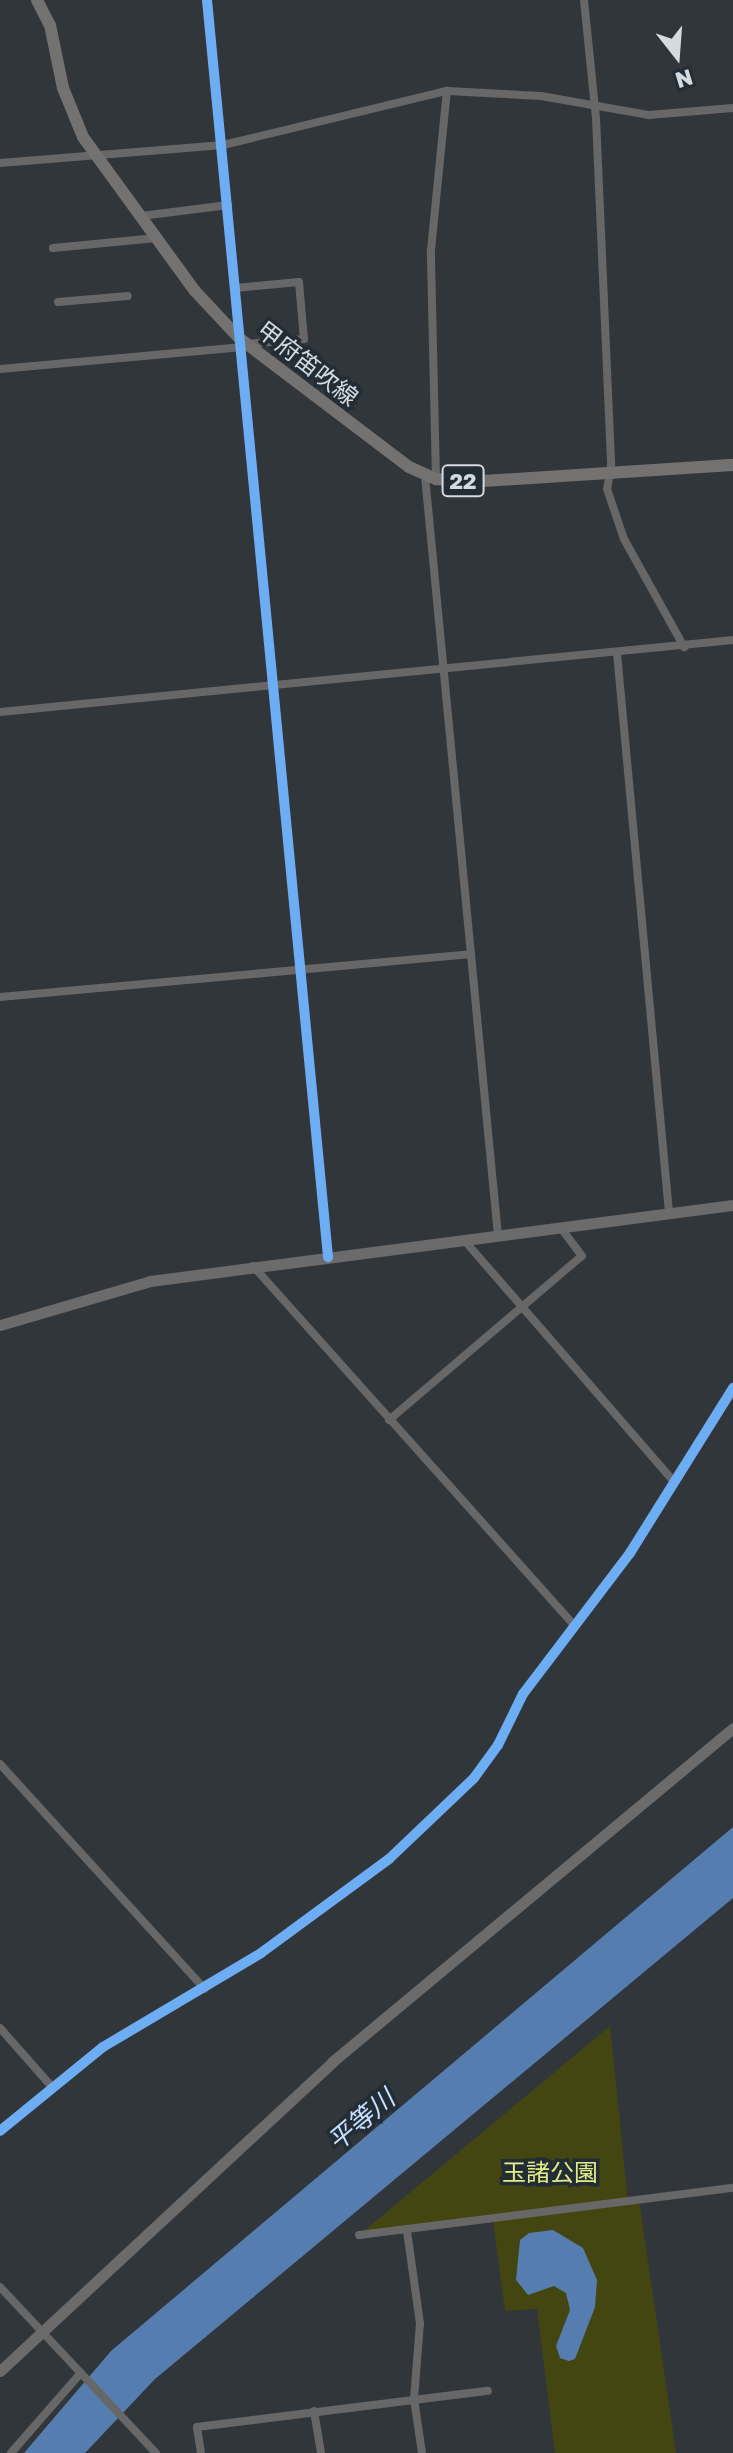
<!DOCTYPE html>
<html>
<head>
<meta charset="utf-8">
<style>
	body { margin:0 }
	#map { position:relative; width:733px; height:2453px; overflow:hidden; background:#31363b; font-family:"Golos Text","Noto Sans JP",sans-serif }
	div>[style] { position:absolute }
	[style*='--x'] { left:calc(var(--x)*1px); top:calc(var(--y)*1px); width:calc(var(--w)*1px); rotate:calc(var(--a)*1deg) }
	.green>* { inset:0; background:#434611 }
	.water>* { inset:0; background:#557daf }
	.street>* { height:8px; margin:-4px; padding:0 4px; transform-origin:4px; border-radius:4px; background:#686767 }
	.secondary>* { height:11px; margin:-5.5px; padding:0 5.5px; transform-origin:5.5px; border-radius:5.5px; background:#6c6b6b }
	.primary>* { height:12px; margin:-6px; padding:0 6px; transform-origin:6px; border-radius:6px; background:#747271 }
	.cycleway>* { height:10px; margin:-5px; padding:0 5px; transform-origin:5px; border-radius:5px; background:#6dadf4 }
	span { translate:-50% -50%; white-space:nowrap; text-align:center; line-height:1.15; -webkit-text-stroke:7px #232d35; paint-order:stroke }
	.shield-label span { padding:2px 6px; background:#232d35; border:2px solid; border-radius:6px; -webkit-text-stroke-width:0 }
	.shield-label { font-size:22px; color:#d4dadf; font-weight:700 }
	.street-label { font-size:24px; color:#d4dadf }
	.park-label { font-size:24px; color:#e2eb86 }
	.water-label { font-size:26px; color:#c8e0ff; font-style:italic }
	.north { position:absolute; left:637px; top:16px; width:80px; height:80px; -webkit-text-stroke:6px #232d35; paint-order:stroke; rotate:163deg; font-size:22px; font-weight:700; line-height:32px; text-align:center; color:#d4dadf }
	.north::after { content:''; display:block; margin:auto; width:28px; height:36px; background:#d4dadf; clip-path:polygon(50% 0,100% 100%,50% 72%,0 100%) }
</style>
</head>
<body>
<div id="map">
	<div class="green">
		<div style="clip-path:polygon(610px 2026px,628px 2201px,639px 2200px,676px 2453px,555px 2453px,537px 2309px,505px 2311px,493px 2220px,359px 2235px)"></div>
	</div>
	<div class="water">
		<div style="clip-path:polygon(733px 1827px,733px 1898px,155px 2379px,85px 2453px,24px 2453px,111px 2351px)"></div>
		<div style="clip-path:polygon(553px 2230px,583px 2248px,597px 2280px,595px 2307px,575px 2359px,569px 2361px,560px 2358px,556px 2346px,570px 2310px,566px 2293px,554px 2286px,528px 2295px,516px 2280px,520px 2240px,529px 2233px)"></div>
	</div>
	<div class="street">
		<div style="--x:207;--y:0;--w:1263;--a:84.5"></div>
		<div style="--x:584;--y:0;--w:119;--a:84.2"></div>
		<div style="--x:596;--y:118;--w:347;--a:87.5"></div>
		<div style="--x:611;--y:465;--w:24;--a:99"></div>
		<div style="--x:607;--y:489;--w:53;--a:71.2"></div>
		<div style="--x:624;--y:539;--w:124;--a:60.9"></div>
		<div style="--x:0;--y:163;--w:224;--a:-4.6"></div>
		<div style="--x:223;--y:145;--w:230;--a:-13.6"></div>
		<div style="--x:447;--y:91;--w:94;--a:3"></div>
		<div style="--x:541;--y:96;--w:110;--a:10"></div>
		<div style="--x:649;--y:115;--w:84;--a:-4.8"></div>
		<div style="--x:141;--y:216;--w:88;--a:-7.2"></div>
		<div style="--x:53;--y:248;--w:104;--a:-5.5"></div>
		<div style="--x:235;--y:288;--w:64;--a:-5.4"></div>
		<div style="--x:299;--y:282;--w:57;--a:85"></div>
		<div style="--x:304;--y:339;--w:57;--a:175"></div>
		<div style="--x:58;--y:302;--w:70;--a:-4.9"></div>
		<div style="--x:0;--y:369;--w:241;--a:-5.2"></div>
		<div style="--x:425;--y:476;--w:763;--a:84.51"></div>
		<div style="--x:436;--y:479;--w:229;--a:-91.3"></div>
		<div style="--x:431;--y:250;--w:160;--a:-84.3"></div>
		<div style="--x:617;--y:653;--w:561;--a:84.69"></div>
		<div style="--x:0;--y:712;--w:737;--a:-5.61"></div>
		<div style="--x:0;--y:997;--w:473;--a:-5.2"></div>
		<div style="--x:464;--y:1240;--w:320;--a:49"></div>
		<div style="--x:253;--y:1266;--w:483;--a:48.2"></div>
		<div style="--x:389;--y:1420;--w:253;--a:-40.4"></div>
		<div style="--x:582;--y:1256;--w:35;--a:-127"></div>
		<div style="--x:0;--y:1764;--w:304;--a:47.7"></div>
		<div style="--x:0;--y:2028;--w:79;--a:48.6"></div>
		<div style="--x:0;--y:2131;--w:133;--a:-39.2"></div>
		<div style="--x:103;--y:2047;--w:184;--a:-30.7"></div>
		<div style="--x:261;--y:1953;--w:159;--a:-36.3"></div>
		<div style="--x:389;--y:1859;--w:117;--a:-43.6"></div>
		<div style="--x:474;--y:1778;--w:41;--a:-54"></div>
		<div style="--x:498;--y:1745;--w:57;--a:-63.9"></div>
		<div style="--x:523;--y:1694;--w:177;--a:-52.8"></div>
		<div style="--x:630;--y:1553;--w:195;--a:-58"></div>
		<div style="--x:407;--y:2231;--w:93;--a:82"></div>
		<div style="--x:420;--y:2323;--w:76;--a:94.5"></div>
		<div style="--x:414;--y:2399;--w:55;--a:81.6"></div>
		<div style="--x:359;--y:2235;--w:377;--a:-7.2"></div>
		<div style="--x:0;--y:2287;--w:228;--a:46.8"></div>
		<div style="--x:314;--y:2411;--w:43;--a:80.5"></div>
		<div style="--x:11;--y:2453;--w:105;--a:-48.9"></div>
		<div style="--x:201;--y:2453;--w:26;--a:-99"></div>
		<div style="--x:197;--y:2427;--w:293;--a:-7.1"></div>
	</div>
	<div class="secondary">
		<div style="--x:0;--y:1325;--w:156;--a:-16.3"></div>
		<div style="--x:150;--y:1281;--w:588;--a:-7.43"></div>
		<div style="--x:0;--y:2371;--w:454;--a:-42.9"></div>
		<div style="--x:332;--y:2062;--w:522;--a:-39.79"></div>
	</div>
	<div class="primary">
		<div style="--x:37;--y:0;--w:28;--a:63"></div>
		<div style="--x:50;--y:25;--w:64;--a:78.3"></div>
		<div style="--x:63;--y:88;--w:53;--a:67.8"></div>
		<div style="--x:83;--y:137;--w:190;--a:54"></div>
		<div style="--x:195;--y:291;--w:64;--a:46.9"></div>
		<div style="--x:239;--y:338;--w:213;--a:37.2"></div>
		<div style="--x:409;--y:467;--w:30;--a:24"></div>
		<div style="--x:436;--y:479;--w:32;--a:5"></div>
		<div style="--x:468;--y:482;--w:266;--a:-3.7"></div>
	</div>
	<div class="cycleway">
		<div style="--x:207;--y:0;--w:1263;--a:84.5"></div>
		<div style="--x:0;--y:2131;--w:133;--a:-39.2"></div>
		<div style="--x:103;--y:2047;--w:184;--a:-30.7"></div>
		<div style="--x:261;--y:1953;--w:159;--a:-36.3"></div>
		<div style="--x:389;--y:1859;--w:117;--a:-43.6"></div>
		<div style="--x:474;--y:1778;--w:41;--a:-54"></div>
		<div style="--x:498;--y:1745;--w:57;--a:-63.9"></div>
		<div style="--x:523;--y:1694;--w:177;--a:-52.8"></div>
		<div style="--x:630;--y:1553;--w:195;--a:-58"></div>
	</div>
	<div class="shield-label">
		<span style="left:463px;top:481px">22</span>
	</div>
	<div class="street-label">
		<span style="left:308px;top:363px;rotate:38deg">甲府笛吹線</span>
	</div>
	<div class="park-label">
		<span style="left:550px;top:2172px">玉諸公園</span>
	</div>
	<div class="water-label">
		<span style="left:361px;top:2120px;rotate:-40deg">平等川</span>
	</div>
	<div class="north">N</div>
</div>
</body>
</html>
